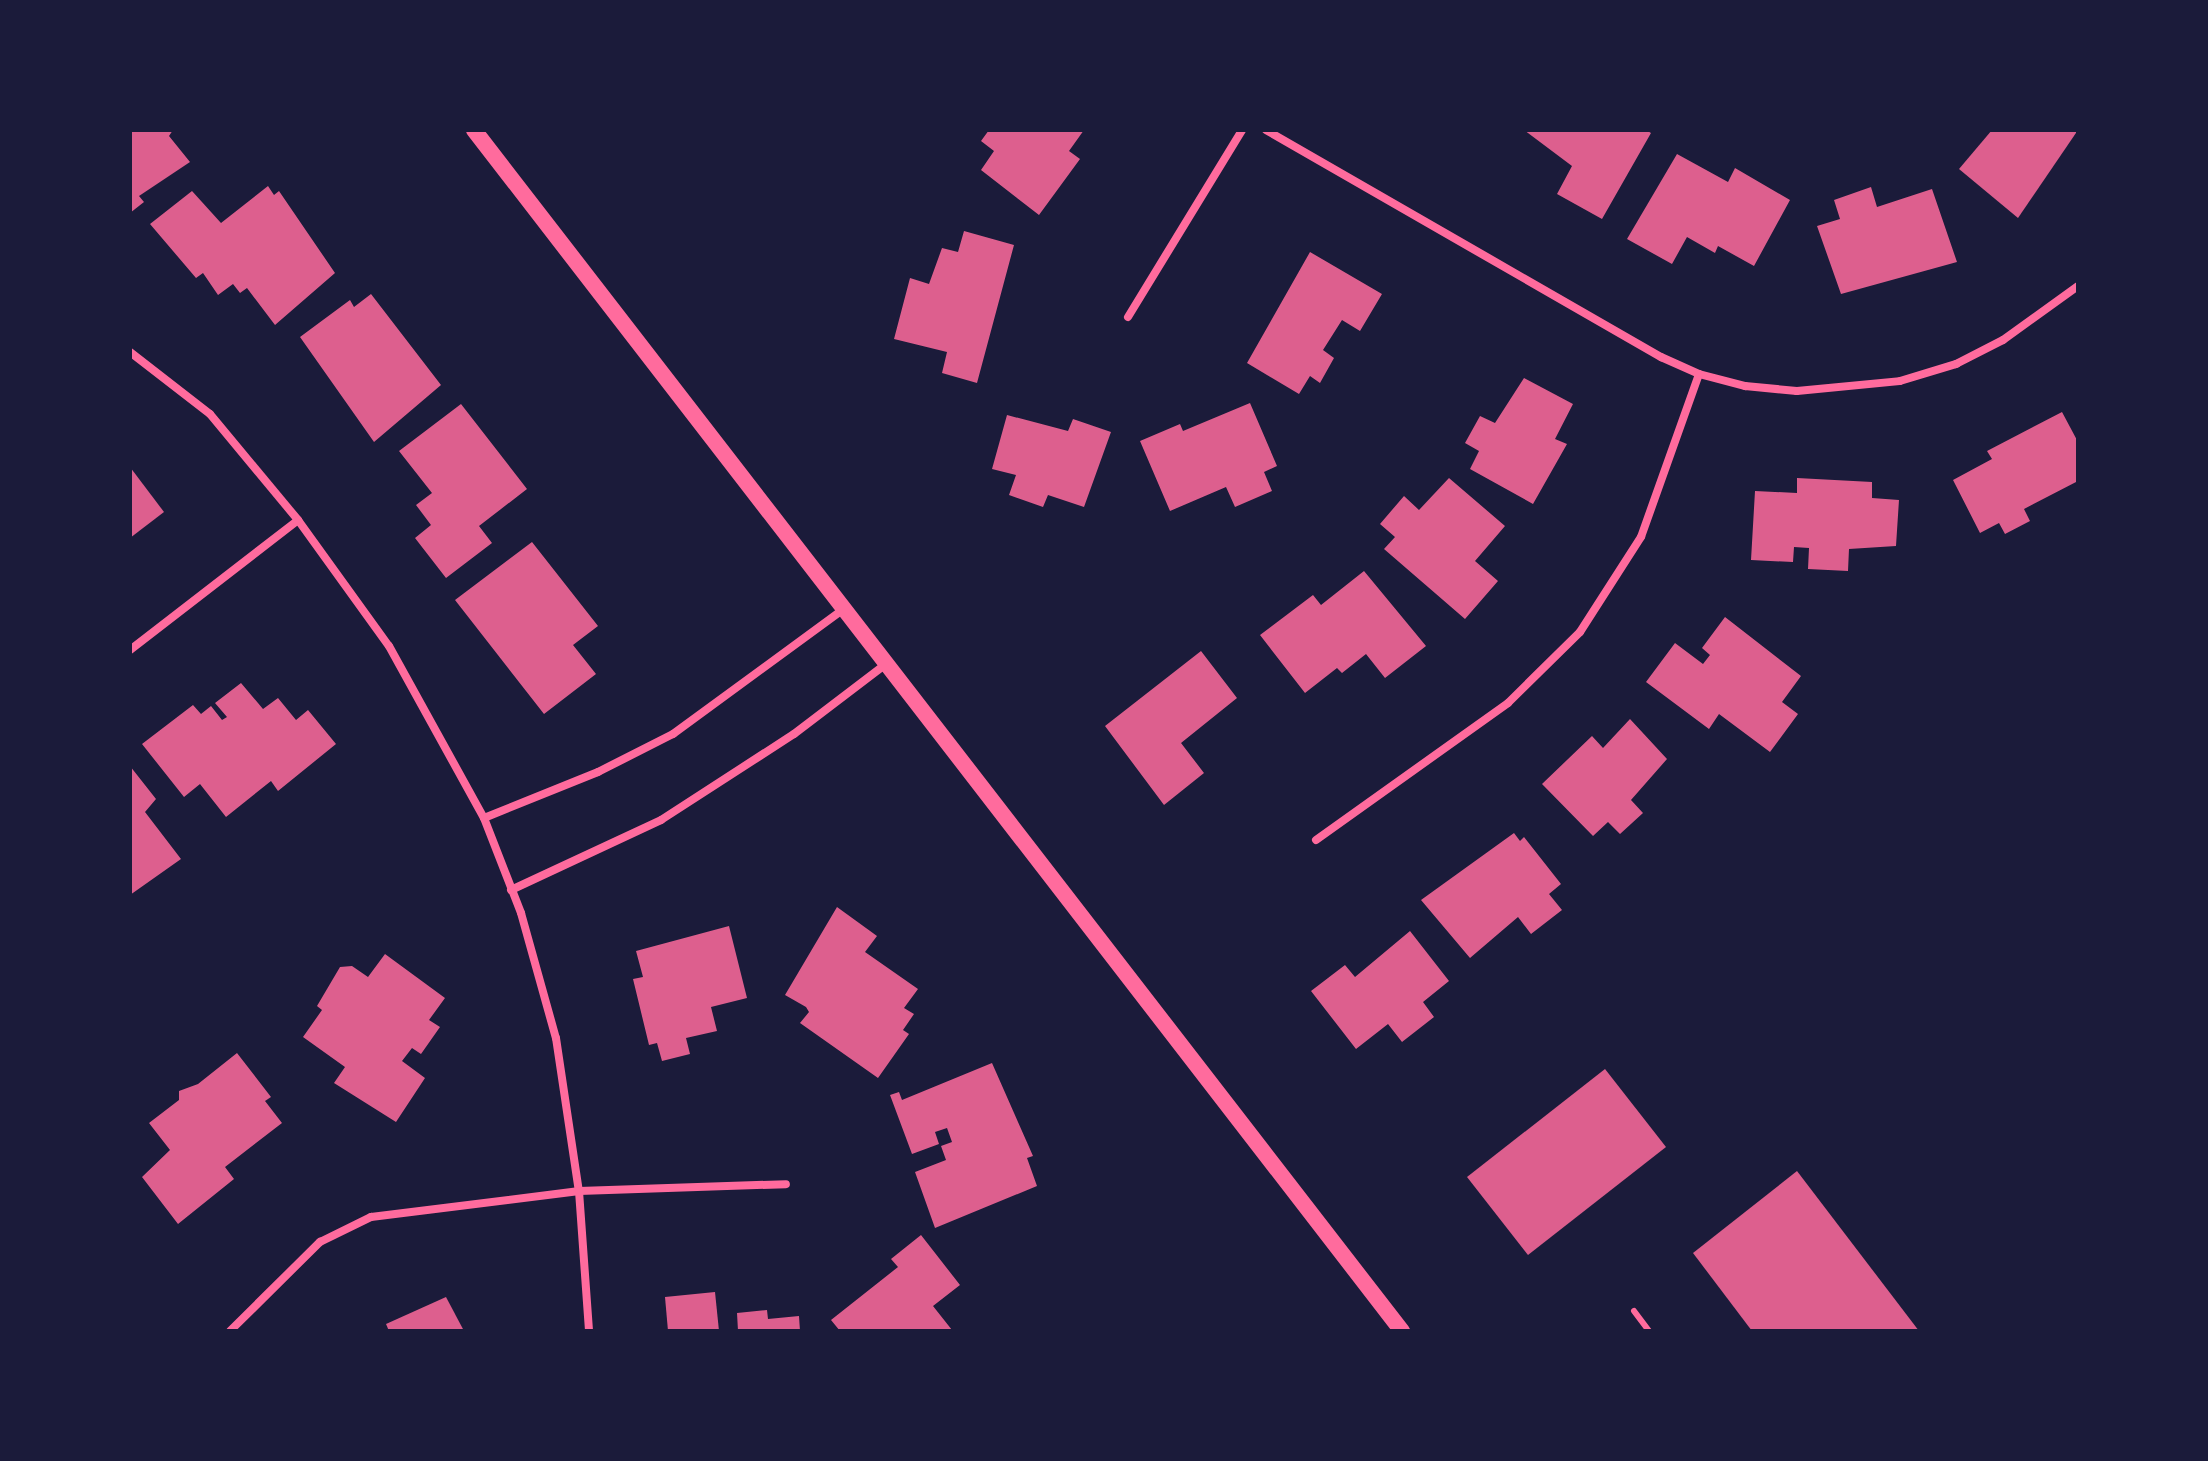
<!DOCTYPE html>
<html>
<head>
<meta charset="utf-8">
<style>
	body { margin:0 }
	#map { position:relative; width:2208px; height:1461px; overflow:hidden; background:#1b1b3a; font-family:"Crimson Pro",serif }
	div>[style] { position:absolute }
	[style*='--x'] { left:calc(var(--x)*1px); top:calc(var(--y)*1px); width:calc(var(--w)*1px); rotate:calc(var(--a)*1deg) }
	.building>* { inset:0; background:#dd5f8e }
	.service>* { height:6px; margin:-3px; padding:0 3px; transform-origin:3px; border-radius:3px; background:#ff6b9d }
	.minor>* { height:8px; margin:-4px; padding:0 4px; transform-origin:4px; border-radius:4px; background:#ff6b9d }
	.secondary>* { height:16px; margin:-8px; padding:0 8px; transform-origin:8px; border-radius:8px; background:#ff6b9d }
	span { translate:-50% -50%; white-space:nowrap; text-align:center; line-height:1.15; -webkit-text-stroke:7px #1b1b3a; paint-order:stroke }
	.frame { position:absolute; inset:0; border:132px solid #1b1b3a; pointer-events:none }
</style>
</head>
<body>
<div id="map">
	<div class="building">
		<div style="clip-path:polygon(130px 130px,173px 130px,169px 136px,190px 162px,139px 196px,144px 202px,130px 213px)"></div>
		<div style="clip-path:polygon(989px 130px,1084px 130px,1069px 151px,1080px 159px,1039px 215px,981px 170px,994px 151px,981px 141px)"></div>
		<div style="clip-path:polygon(1524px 130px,1646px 130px,1651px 133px,1602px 219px,1557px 194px,1572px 166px)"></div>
		<div style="clip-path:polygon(1992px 130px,2078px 130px,2018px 218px,1959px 169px)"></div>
		<div style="clip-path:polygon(1677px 154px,1728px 182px,1735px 168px,1790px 200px,1754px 266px,1718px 246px,1715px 253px,1687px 237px,1672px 264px,1627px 239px)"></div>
		<div style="clip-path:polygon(268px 186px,274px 195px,279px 191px,335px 273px,275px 325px,247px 288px,240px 293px,233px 284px,218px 295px,203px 273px,196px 278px,150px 224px,192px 191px,221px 223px)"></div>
		<div style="clip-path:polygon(1871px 187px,1877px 207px,1932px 189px,1957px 262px,1841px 294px,1817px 226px,1840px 219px,1834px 200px)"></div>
		<div style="clip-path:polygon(964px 231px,1014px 245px,977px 383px,942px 373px,947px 352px,894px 339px,910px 278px,929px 284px,942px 248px,958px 252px)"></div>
		<div style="clip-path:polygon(1310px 252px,1382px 294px,1360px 331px,1342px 320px,1323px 350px,1334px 358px,1320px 383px,1310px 376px,1299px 394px,1247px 363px)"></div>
		<div style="clip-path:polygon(371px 294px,441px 385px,374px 442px,300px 337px,350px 300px,354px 307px)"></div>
		<div style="clip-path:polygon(1524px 378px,1573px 404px,1555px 439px,1567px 444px,1533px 504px,1470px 469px,1479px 451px,1465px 443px,1480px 416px,1495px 423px)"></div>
		<div style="clip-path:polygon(1250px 403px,1277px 466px,1264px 472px,1272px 491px,1235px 507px,1226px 487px,1170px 511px,1140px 441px,1180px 424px,1183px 431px)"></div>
		<div style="clip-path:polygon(461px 404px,527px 489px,479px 526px,492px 543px,446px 578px,415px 538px,431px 525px,416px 505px,432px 493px,399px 451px)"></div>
		<div style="clip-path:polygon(2062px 412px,2078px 442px,2078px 481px,2024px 509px,2030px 521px,2005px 534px,1999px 523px,1980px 533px,1953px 480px,1992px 459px,1987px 451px)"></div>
		<div style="clip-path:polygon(1007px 415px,1068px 431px,1073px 419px,1111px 432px,1084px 507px,1048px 495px,1043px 507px,1009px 495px,1016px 475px,992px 469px)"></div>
		<div style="clip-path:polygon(130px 467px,164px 512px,130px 538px)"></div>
		<div style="clip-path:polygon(1449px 478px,1505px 526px,1475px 561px,1498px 581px,1465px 619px,1384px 549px,1395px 537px,1380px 524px,1404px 496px,1419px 510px)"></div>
		<div style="clip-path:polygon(1797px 478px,1872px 482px,1872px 498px,1899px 500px,1896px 546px,1849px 549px,1848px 571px,1808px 569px,1809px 548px,1794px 547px,1793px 562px,1751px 560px,1755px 491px,1797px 493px)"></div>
		<div style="clip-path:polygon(532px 542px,598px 626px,573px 645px,596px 674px,544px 714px,455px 600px)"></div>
		<div style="clip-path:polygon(1364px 571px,1426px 646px,1385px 678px,1366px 654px,1342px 673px,1337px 668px,1305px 693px,1260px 635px,1313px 595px,1321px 605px)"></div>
		<div style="clip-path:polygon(1725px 617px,1801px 676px,1782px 702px,1798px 714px,1770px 752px,1719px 714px,1709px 729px,1646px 682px,1675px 643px,1703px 664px,1710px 655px,1702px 648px)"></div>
		<div style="clip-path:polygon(1201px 651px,1237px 698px,1181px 743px,1204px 773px,1164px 805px,1105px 726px)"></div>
		<div style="clip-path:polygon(241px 683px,263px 709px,278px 698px,296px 720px,308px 710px,336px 744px,278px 791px,271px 781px,226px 817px,200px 784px,184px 797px,142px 744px,193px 705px,201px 714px,211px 706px,222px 720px,227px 717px,215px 703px)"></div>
		<div style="clip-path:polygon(1630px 719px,1667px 759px,1631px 800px,1643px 813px,1620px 834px,1608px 822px,1593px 836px,1542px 784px,1592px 736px,1603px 748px)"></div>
		<div style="clip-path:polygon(130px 766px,156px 799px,145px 812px,181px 859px,130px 895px)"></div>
		<div style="clip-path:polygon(1514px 833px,1520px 841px,1524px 837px,1561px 884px,1549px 894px,1562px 910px,1531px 934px,1518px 917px,1470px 958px,1421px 900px)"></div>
		<div style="clip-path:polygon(837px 907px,877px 936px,865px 952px,918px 989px,904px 1008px,914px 1014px,903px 1030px,909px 1034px,878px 1078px,800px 1023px,809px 1012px,806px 1007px,785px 995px)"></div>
		<div style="clip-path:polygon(729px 926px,747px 998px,711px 1007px,717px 1031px,686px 1038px,690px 1054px,662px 1061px,657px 1043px,649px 1045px,633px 979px,643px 977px,636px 951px)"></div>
		<div style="clip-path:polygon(1410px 931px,1449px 981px,1423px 1002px,1434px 1017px,1402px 1042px,1388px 1024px,1356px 1049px,1311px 991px,1345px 965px,1355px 977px)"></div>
		<div style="clip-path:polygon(385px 954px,445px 998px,429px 1020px,440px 1027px,421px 1054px,412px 1048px,402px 1061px,425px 1078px,396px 1122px,334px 1083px,345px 1067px,303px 1037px,322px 1010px,317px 1006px,340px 967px,352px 966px,368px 977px)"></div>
		<div style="clip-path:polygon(237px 1053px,271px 1097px,265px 1101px,282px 1123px,225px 1167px,234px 1179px,178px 1224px,142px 1177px,170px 1150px,149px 1123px,179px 1100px,179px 1091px,198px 1084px)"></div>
		<div style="clip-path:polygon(992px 1063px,1033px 1156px,1027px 1158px,1037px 1186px,935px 1228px,915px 1172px,946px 1160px,941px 1146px,952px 1142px,947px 1128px,935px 1132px,939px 1144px,912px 1154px,890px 1095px,899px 1092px,902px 1100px)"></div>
		<div style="clip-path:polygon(1605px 1069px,1666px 1147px,1528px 1255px,1467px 1177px)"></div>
		<div style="clip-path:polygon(1797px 1171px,1919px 1331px,1752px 1331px,1693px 1253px)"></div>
		<div style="clip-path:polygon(921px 1235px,960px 1285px,933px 1306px,952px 1330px,840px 1331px,831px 1320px,898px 1267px,891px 1259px)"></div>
		<div style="clip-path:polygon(715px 1292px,719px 1331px,668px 1331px,665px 1297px)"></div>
		<div style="clip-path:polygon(446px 1297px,464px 1331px,389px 1331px,386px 1324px)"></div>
		<div style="clip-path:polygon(767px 1310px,768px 1319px,799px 1316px,800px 1331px,738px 1331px,737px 1313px)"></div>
	</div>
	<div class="service">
		<div style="--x:1634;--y:1311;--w:25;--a:53"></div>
	</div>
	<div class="minor">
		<div style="--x:1266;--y:130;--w:456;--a:29.9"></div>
		<div style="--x:1661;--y:357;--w:42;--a:24.1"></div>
		<div style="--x:1699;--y:374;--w:48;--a:14.6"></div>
		<div style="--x:1745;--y:386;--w:52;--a:5.5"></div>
		<div style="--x:1797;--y:391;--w:103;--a:-5.5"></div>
		<div style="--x:1900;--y:381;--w:59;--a:-16.9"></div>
		<div style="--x:1956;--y:364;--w:53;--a:-27.1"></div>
		<div style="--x:2003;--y:340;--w:92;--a:-35.8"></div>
		<div style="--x:1128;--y:317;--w:219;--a:-58.6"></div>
		<div style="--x:130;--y:352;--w:101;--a:37.8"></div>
		<div style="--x:210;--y:414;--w:138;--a:50.3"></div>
		<div style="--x:298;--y:520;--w:155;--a:54.2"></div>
		<div style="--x:389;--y:646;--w:196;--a:61.1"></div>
		<div style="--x:484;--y:818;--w:102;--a:68.7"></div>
		<div style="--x:521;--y:913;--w:130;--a:74.4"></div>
		<div style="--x:556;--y:1038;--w:155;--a:81.5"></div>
		<div style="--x:579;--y:1191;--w:140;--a:85.9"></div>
		<div style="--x:130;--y:650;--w:212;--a:-37.7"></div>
		<div style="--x:484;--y:818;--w:123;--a:-22"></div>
		<div style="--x:598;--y:772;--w:84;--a:-26.9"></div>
		<div style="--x:673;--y:734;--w:212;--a:-36.2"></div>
		<div style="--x:1316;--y:840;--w:236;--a:-35.5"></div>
		<div style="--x:1508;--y:703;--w:101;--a:-44.6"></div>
		<div style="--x:1580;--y:632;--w:113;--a:-57.3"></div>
		<div style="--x:1641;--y:537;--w:173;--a:-70.4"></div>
		<div style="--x:511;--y:890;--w:166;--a:-25"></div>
		<div style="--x:661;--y:820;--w:158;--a:-32.9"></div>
		<div style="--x:794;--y:734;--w:116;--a:-37.3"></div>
		<div style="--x:230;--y:1331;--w:127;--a:-44.7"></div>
		<div style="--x:320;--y:1242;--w:57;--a:-26.1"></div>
		<div style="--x:371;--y:1217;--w:210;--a:-7.1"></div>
		<div style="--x:579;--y:1191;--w:207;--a:-1.9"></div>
	</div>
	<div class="secondary">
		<div style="--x:474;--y:130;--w:1518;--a:52.31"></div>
	</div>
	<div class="frame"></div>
</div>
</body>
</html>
